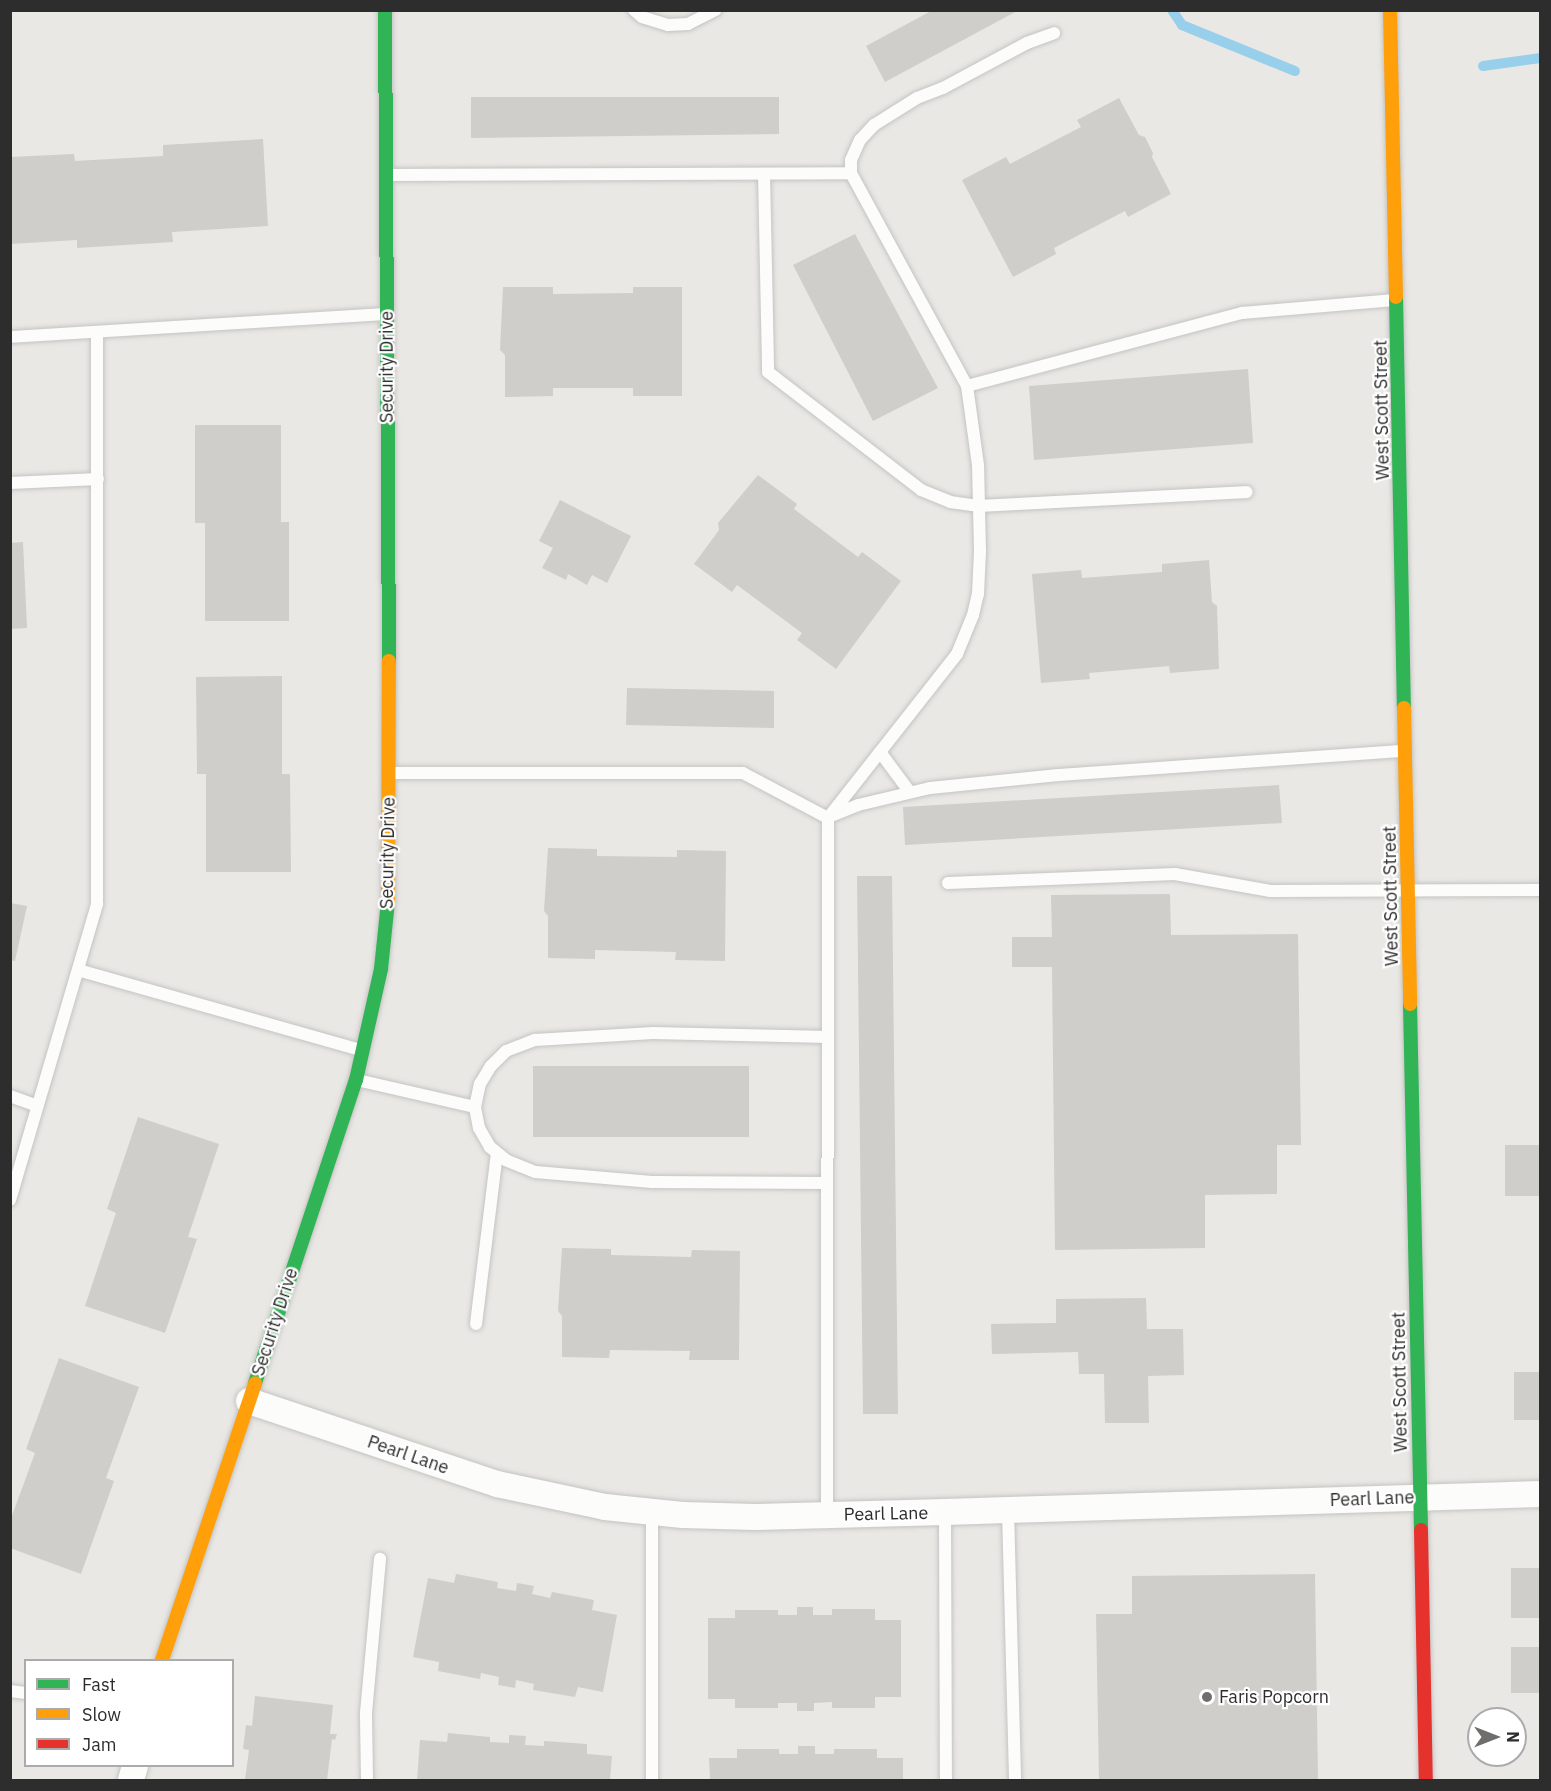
<!DOCTYPE html>
<html>
<head>
<meta charset="utf-8">
<style>
	body { margin:0 }
	#map { position:relative; width:1551px; height:1791px; overflow:hidden; background:#eae8e4; font-family:"IBM Plex Sans",sans-serif }
	div>[style] { position:absolute }
	[style*='--x'] { left:calc(var(--x)*1px); top:calc(var(--y)*1px); width:calc(var(--w)*1px); rotate:calc(var(--a)*1deg) }
	.stream>* { height:10px; margin:-5px; padding:0 5px; transform-origin:5px; border-radius:5px; background:#98cfeb }
	.building>* { inset:0; background:#cfceca }
	.roads { filter:drop-shadow(0 0 2px #c4c4c4) drop-shadow(0 0 2px #c4c4c4) }
	.lane>* { height:12px; margin:-6px; padding:0 6px; transform-origin:6px; border-radius:6px; background:#fcfcfb }
	.street>* { height:26px; margin:-13px; padding:0 13px; transform-origin:13px; border-radius:13px; background:#fcfcfb }
	.fast>* { height:14px; margin:-7px; padding:0 7px; transform-origin:7px; border-radius:7px; background:#30b455 }
	.slow>* { height:14px; margin:-7px; padding:0 7px; transform-origin:7px; border-radius:7px; background:#ff9f0a }
	.jam>* { height:14px; margin:-7px; padding:0 7px; transform-origin:7px; border-radius:7px; background:#e5322d }
	.dots>* { width:16px; height:16px; translate:-50% -50%; box-sizing:border-box; border:3px solid #fff; border-radius:50% }
	span { translate:-50% -50%; white-space:nowrap; text-align:center; line-height:1.15; -webkit-text-stroke:4.5px #fff; paint-order:stroke }
	.street-label { font-size:18px; color:#2d2d2d }
	.poi-label { font-size:18px; color:#2d2d2d }
	.left { translate:0 -50%; text-align:left }
	.frame { position:absolute; inset:0; border:12px solid #2d2d2d; pointer-events:none }
	.legend { position:absolute; left:24px; top:1659px; width:210px; height:108px; box-sizing:border-box; background:#fff; border:2px solid #ababab; margin:0; padding:8px 10px; list-style:none; font-size:18px; color:#2d2d2d }
	.legend li { display:flex; align-items:center; gap:12px; height:30px }
	.legend b { width:30px; border:2px solid #ababab }
	.north { position:absolute; left:1467px; top:1707px; width:60px; height:60px; box-sizing:border-box; background:#fff; border:2px solid #ababab; border-radius:50%; rotate:90deg; font-size:16px; font-weight:700; line-height:24px; text-align:center; color:#2d2d2d }
	.north::after { content:''; display:block; margin:auto; width:21px; height:27px; background:#6f6e6d; clip-path:polygon(50% 0,100% 100%,50% 72%,0 100%) }
</style>
</head>
<body>
<div id="map">
	<div class="stream">
		<div style="--x:1172;--y:10;--w:18;--a:56"></div>
		<div style="--x:1182;--y:25;--w:122;--a:22.2"></div>
		<div style="--x:1483;--y:66;--w:58;--a:-8"></div>
	</div>
	<div class="building">
		<div style="clip-path:polygon(933px 10px,1019px 10px,885px 82px,866px 46px)"></div>
		<div style="clip-path:polygon(471px 97px,779px 97px,779px 134px,471px 138px)"></div>
		<div style="clip-path:polygon(1119px 98px,1139px 135px,1145px 137px,1153px 153px,1152px 157px,1171px 194px,1128px 217px,1125px 211px,1054px 248px,1056px 254px,1013px 277px,962px 180px,1006px 157px,1010px 164px,1081px 127px,1077px 120px)"></div>
		<div style="clip-path:polygon(263px 139px,268px 226px,172px 232px,173px 242px,77px 248px,77px 240px,10px 244px,10px 157px,74px 154px,75px 161px,163px 156px,163px 145px)"></div>
		<div style="clip-path:polygon(855px 234px,938px 388px,873px 421px,793px 265px)"></div>
		<div style="clip-path:polygon(503px 287px,553px 287px,553px 294px,633px 293px,633px 287px,682px 287px,682px 396px,633px 396px,633px 388px,553px 388px,553px 396px,505px 397px,505px 355px,500px 350px)"></div>
		<div style="clip-path:polygon(1248px 369px,1253px 443px,1034px 460px,1029px 386px)"></div>
		<div style="clip-path:polygon(195px 425px,281px 425px,281px 522px,289px 522px,289px 621px,205px 621px,205px 523px,195px 523px)"></div>
		<div style="clip-path:polygon(758px 475px,797px 504px,794px 509px,858px 557px,862px 552px,901px 581px,836px 669px,797px 640px,802px 633px,737px 585px,732px 592px,694px 564px,719px 530px,718px 523px)"></div>
		<div style="clip-path:polygon(560px 500px,631px 536px,607px 583px,592px 575px,587px 585px,568px 574px,566px 580px,542px 568px,553px 548px,539px 541px)"></div>
		<div style="clip-path:polygon(23px 542px,27px 628px,10px 629px,10px 543px)"></div>
		<div style="clip-path:polygon(1209px 560px,1212px 602px,1217px 606px,1219px 669px,1170px 673px,1169px 666px,1089px 673px,1090px 679px,1041px 683px,1032px 574px,1081px 570px,1082px 578px,1162px 572px,1162px 564px)"></div>
		<div style="clip-path:polygon(282px 676px,282px 774px,290px 774px,291px 872px,206px 872px,206px 774px,197px 774px,196px 677px)"></div>
		<div style="clip-path:polygon(627px 688px,774px 691px,774px 728px,626px 725px)"></div>
		<div style="clip-path:polygon(1279px 785px,1282px 823px,905px 845px,903px 807px)"></div>
		<div style="clip-path:polygon(548px 848px,597px 849px,597px 856px,677px 857px,677px 850px,726px 851px,725px 961px,675px 960px,676px 952px,595px 950px,595px 959px,548px 958px,548px 916px,544px 911px)"></div>
		<div style="clip-path:polygon(857px 876px,892px 876px,898px 1414px,863px 1414px)"></div>
		<div style="clip-path:polygon(1170px 894px,1171px 935px,1298px 934px,1301px 1145px,1277px 1145px,1277px 1194px,1205px 1195px,1205px 1248px,1055px 1250px,1052px 967px,1012px 967px,1012px 937px,1052px 937px,1051px 895px)"></div>
		<div style="clip-path:polygon(10px 903px,27px 906px,15px 961px,10px 960px)"></div>
		<div style="clip-path:polygon(533px 1066px,749px 1066px,749px 1137px,533px 1137px)"></div>
		<div style="clip-path:polygon(138px 1117px,219px 1144px,188px 1237px,197px 1239px,165px 1333px,85px 1306px,116px 1213px,107px 1209px)"></div>
		<div style="clip-path:polygon(1505px 1145px,1540px 1145px,1540px 1196px,1505px 1196px)"></div>
		<div style="clip-path:polygon(562px 1248px,611px 1249px,611px 1255px,691px 1257px,692px 1250px,740px 1251px,739px 1360px,689px 1360px,690px 1351px,610px 1350px,609px 1358px,562px 1357px,562px 1316px,558px 1311px)"></div>
		<div style="clip-path:polygon(1146px 1298px,1147px 1329px,1183px 1329px,1184px 1375px,1148px 1376px,1149px 1423px,1105px 1423px,1104px 1374px,1079px 1374px,1078px 1352px,992px 1354px,991px 1324px,1056px 1323px,1056px 1299px)"></div>
		<div style="clip-path:polygon(59px 1358px,139px 1387px,106px 1478px,114px 1481px,81px 1574px,10px 1548px,10px 1521px,35px 1453px,26px 1449px)"></div>
		<div style="clip-path:polygon(1514px 1372px,1540px 1372px,1540px 1420px,1514px 1420px)"></div>
		<div style="clip-path:polygon(1511px 1568px,1540px 1568px,1540px 1618px,1511px 1618px)"></div>
		<div style="clip-path:polygon(456px 1574px,498px 1582px,497px 1588px,516px 1591px,517px 1583px,534px 1586px,532px 1594px,550px 1598px,552px 1592px,594px 1600px,592px 1610px,617px 1615px,603px 1692px,578px 1687px,575px 1697px,533px 1690px,534px 1684px,516px 1680px,515px 1688px,498px 1685px,499px 1677px,481px 1673px,480px 1679px,438px 1671px,439px 1662px,413px 1657px,428px 1578px,454px 1583px)"></div>
		<div style="clip-path:polygon(1315px 1574px,1318px 1780px,1099px 1780px,1096px 1614px,1132px 1614px,1132px 1576px)"></div>
		<div style="clip-path:polygon(797px 1607px,813px 1607px,813px 1615px,832px 1615px,832px 1609px,875px 1609px,875px 1620px,901px 1620px,901px 1697px,875px 1697px,875px 1708px,832px 1708px,832px 1702px,814px 1703px,814px 1711px,797px 1711px,797px 1703px,778px 1703px,778px 1708px,735px 1708px,735px 1699px,708px 1699px,708px 1618px,735px 1618px,735px 1610px,778px 1610px,778px 1615px,797px 1615px)"></div>
		<div style="clip-path:polygon(1511px 1647px,1540px 1647px,1540px 1693px,1511px 1693px)"></div>
		<div style="clip-path:polygon(255px 1696px,333px 1705px,330px 1734px,337px 1734px,335px 1740px,332px 1739px,327px 1780px,245px 1780px,249px 1750px,243px 1749px,246px 1725px,252px 1726px)"></div>
		<div style="clip-path:polygon(448px 1733px,490px 1737px,490px 1742px,509px 1743px,509px 1735px,526px 1736px,525px 1745px,544px 1746px,544px 1741px,587px 1744px,587px 1754px,612px 1756px,610px 1780px,417px 1780px,420px 1740px,447px 1742px)"></div>
		<div style="clip-path:polygon(798px 1746px,815px 1746px,815px 1754px,834px 1754px,834px 1749px,877px 1749px,877px 1758px,903px 1758px,903px 1780px,710px 1780px,709px 1758px,737px 1758px,737px 1749px,779px 1749px,779px 1754px,798px 1754px)"></div>
	</div>
	<div class="roads">
		<div class="lane">
			<div style="--x:634;--y:10;--w:11;--a:41"></div>
			<div style="--x:642;--y:17;--w:27;--a:17"></div>
			<div style="--x:668;--y:25;--w:20;--a:-3"></div>
			<div style="--x:688;--y:24;--w:31;--a:-27"></div>
			<div style="--x:764;--y:174;--w:198;--a:88.8"></div>
			<div style="--x:768;--y:372;--w:193;--a:37.6"></div>
			<div style="--x:921;--y:490;--w:31;--a:22"></div>
			<div style="--x:950;--y:502;--w:30;--a:8"></div>
			<div style="--x:980;--y:506;--w:267;--a:-3"></div>
			<div style="--x:387;--y:175;--w:464;--a:-0.2"></div>
			<div style="--x:10;--y:337;--w:378;--a:-3.5"></div>
			<div style="--x:967;--y:386;--w:285;--a:-14.9"></div>
			<div style="--x:1242;--y:313;--w:153;--a:-4.9"></div>
			<div style="--x:10;--y:483;--w:88;--a:-2.6"></div>
			<div style="--x:880;--y:752;--w:49;--a:53.4"></div>
			<div style="--x:391;--y:773;--w:352;--a:0"></div>
			<div style="--x:743;--y:773;--w:96;--a:27.9"></div>
			<div style="--x:828;--y:818;--w:697;--a:90.08"></div>
			<div style="--x:831;--y:816;--w:29;--a:-22"></div>
			<div style="--x:858;--y:805;--w:74;--a:-13.3"></div>
			<div style="--x:930;--y:788;--w:129;--a:-5.8"></div>
			<div style="--x:1058;--y:775;--w:348;--a:-4"></div>
			<div style="--x:828;--y:818;--w:209;--a:-51.8"></div>
			<div style="--x:957;--y:654;--w:42;--a:-67.7"></div>
			<div style="--x:973;--y:615;--w:22;--a:-77"></div>
			<div style="--x:978;--y:594;--w:43;--a:-87.3"></div>
			<div style="--x:980;--y:551;--w:86;--a:-91.3"></div>
			<div style="--x:978;--y:465;--w:80;--a:-97.9"></div>
			<div style="--x:967;--y:386;--w:243;--a:-118.6"></div>
			<div style="--x:851;--y:173;--w:13;--a:-90"></div>
			<div style="--x:851;--y:160;--w:22;--a:-66"></div>
			<div style="--x:860;--y:140;--w:21;--a:-47"></div>
			<div style="--x:874;--y:125;--w:51;--a:-32.1"></div>
			<div style="--x:917;--y:98;--w:28;--a:-21"></div>
			<div style="--x:943;--y:88;--w:95;--a:-28.2"></div>
			<div style="--x:1027;--y:43;--w:29;--a:-20"></div>
			<div style="--x:948;--y:883;--w:227;--a:-2.3"></div>
			<div style="--x:1175;--y:874;--w:97;--a:10.1"></div>
			<div style="--x:1270;--y:891;--w:270;--a:-0.2"></div>
			<div style="--x:78;--y:970;--w:293;--a:15.8"></div>
			<div style="--x:357;--y:1080;--w:121;--a:12.9"></div>
			<div style="--x:10;--y:1096;--w:29;--a:20"></div>
			<div style="--x:827;--y:1183;--w:175;--a:-179.7"></div>
			<div style="--x:652;--y:1182;--w:117;--a:-175.1"></div>
			<div style="--x:535;--y:1172;--w:31;--a:-158"></div>
			<div style="--x:506;--y:1160;--w:21;--a:-141"></div>
			<div style="--x:490;--y:1147;--w:22;--a:-120"></div>
			<div style="--x:479;--y:1128;--w:21;--a:-101"></div>
			<div style="--x:475;--y:1107;--w:24;--a:-78"></div>
			<div style="--x:480;--y:1084;--w:21;--a:-59"></div>
			<div style="--x:491;--y:1066;--w:21;--a:-45"></div>
			<div style="--x:506;--y:1051;--w:31;--a:-21"></div>
			<div style="--x:535;--y:1040;--w:118;--a:-3.4"></div>
			<div style="--x:653;--y:1033;--w:175;--a:1.3"></div>
			<div style="--x:10;--y:1200;--w:309;--a:-73.6"></div>
			<div style="--x:97;--y:904;--w:572;--a:-90"></div>
			<div style="--x:476;--y:1324;--w:171;--a:-83"></div>
			<div style="--x:1008;--y:1510;--w:270;--a:88.5"></div>
			<div style="--x:945;--y:1512;--w:268;--a:89.8"></div>
			<div style="--x:10;--y:1691;--w:16;--a:7"></div>
			<div style="--x:367;--y:1780;--w:67;--a:-90.9"></div>
			<div style="--x:366;--y:1713;--w:155;--a:-84.8"></div>
			<div style="--x:652;--y:1780;--w:267;--a:-90"></div>
		</div>
		<div class="street">
			<div style="--x:249;--y:1401;--w:262;--a:18.5"></div>
			<div style="--x:497;--y:1484;--w:110;--a:12"></div>
			<div style="--x:605;--y:1507;--w:78;--a:5.9"></div>
			<div style="--x:683;--y:1515;--w:73;--a:1.6"></div>
			<div style="--x:756;--y:1517;--w:189;--a:-1.5"></div>
			<div style="--x:945;--y:1512;--w:595;--a:-1.73"></div>
			<div style="--x:131;--y:1780;--w:15;--a:-74"></div>
		</div>
		<div class="fast">
			<div style="--x:385;--y:10;--w:651;--a:89.65"></div>
			<div style="--x:1396;--y:297;--w:411;--a:88.9"></div>
			<div style="--x:1410;--y:1004;--w:526;--a:88.8"></div>
			<div style="--x:255;--y:1383;--w:319;--a:-71.6"></div>
			<div style="--x:356;--y:1080;--w:114;--a:-77.3"></div>
			<div style="--x:381;--y:969;--w:68;--a:-84.1"></div>
		</div>
		<div class="slow">
			<div style="--x:1390;--y:10;--w:287;--a:88.8"></div>
			<div style="--x:1404;--y:708;--w:296;--a:88.8"></div>
			<div style="--x:388;--y:901;--w:240;--a:-89.8"></div>
			<div style="--x:162;--y:1660;--w:292;--a:-71.4"></div>
		</div>
		<div class="jam">
			<div style="--x:1421;--y:1530;--w:250;--a:88.9"></div>
		</div>
	</div>
	<div class="dots">
		<div style="left:1207px;top:1697px;background:#6f6e6d"></div>
	</div>
	<div class="street-label">
		<span style="left:387px;top:367px;rotate:-90deg">Security Drive</span>
		<span style="left:1382px;top:410px;rotate:-91deg">West Scott Street</span>
		<span style="left:388px;top:853px;rotate:-89deg">Security Drive</span>
		<span style="left:1391px;top:896px;rotate:-91deg">West Scott Street</span>
		<span style="left:275px;top:1322px;rotate:-72deg">Security Drive</span>
		<span style="left:1400px;top:1382px;rotate:-91deg">West Scott Street</span>
		<span style="left:408px;top:1455px;rotate:19deg">Pearl Lane</span>
		<span style="left:1372px;top:1499px;rotate:-2deg">Pearl Lane</span>
		<span style="left:886px;top:1514px;rotate:-1deg">Pearl Lane</span>
	</div>
	<div class="poi-label">
		<span class="left" style="left:1219px;top:1697px">Faris Popcorn</span>
	</div>
	<div class="frame"></div>
	<ul class="legend">
	<li><b style="height:8px;background:#30b455"></b>Fast</li>
	<li><b style="height:8px;background:#ff9f0a"></b>Slow</li>
	<li><b style="height:8px;background:#e5322d"></b>Jam</li>
	</ul>
	<div class="north">N</div>
</div>
</body>
</html>
